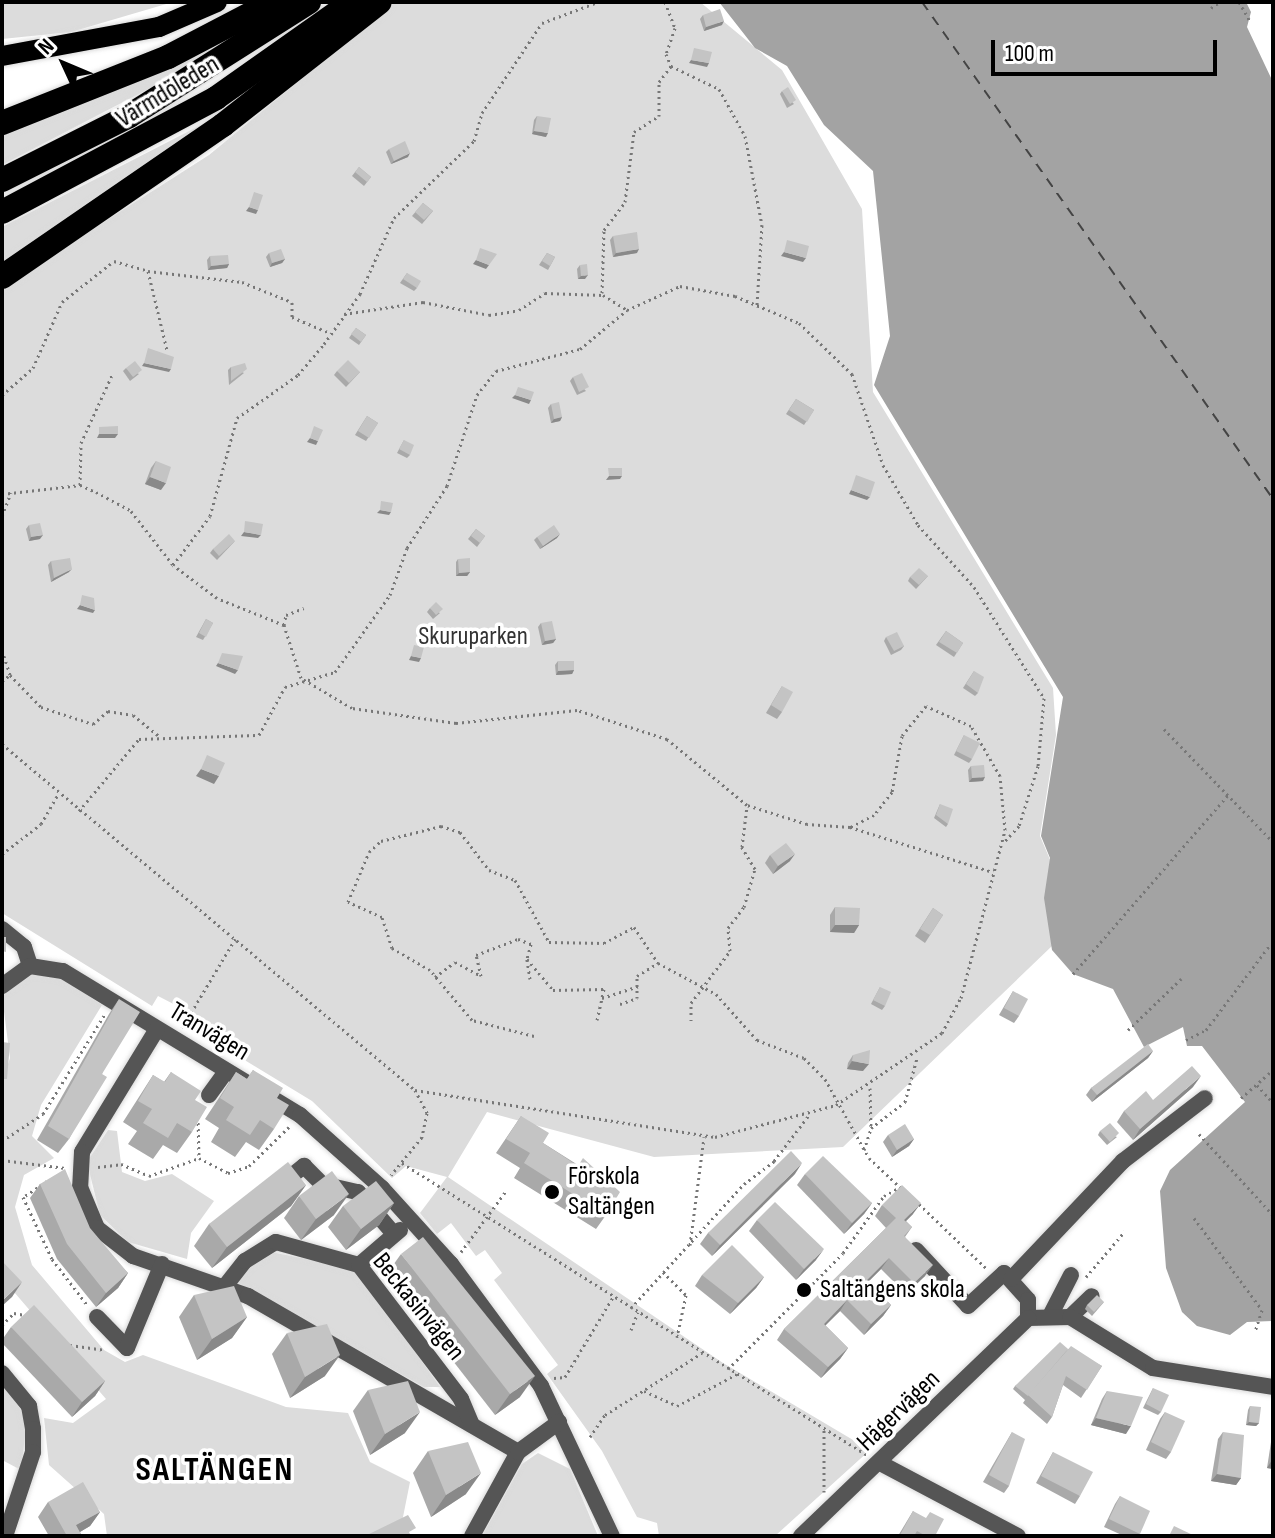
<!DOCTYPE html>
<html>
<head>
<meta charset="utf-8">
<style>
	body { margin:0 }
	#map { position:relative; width:1275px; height:1538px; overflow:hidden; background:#fff; font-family:"Sofia Sans Condensed",sans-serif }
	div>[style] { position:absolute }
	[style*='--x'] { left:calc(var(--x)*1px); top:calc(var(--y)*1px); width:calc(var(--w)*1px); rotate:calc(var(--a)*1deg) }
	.green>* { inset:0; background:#dcdcdc }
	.water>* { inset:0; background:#a3a3a3 }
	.ferry>* { height:2px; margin-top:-1px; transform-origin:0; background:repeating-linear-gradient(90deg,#444 0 10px,transparent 0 18px) }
	.path>* { height:3px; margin-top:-1.5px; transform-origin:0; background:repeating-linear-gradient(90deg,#777 0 2px,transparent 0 6px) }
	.roads { filter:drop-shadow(0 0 2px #dbdbdb) drop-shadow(0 0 2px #dbdbdb) }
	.minor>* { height:16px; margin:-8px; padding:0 8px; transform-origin:8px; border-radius:8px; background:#555 }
	.major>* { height:20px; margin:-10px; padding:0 10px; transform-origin:10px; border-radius:10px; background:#000 }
	.highway>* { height:24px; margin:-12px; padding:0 12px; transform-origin:12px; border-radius:12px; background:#000 }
	.wall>* { inset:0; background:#a9a9a9 }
	.shaded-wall>* { inset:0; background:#898989 }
	.building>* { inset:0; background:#c4c4c4 }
	.dots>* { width:22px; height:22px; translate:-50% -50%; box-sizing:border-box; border:4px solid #fff; border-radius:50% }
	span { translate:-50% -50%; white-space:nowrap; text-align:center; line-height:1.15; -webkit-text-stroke:7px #fff; paint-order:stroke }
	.street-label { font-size:26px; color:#000 }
	.park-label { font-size:26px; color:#333 }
	.poi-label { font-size:26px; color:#000 }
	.left { translate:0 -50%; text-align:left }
	.district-label { font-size:34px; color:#000; font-weight:700; letter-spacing:2px }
	.frame { position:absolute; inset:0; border:4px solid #000; pointer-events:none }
	.north { position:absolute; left:24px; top:24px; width:80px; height:80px; -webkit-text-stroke:6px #fff; paint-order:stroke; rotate:314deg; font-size:22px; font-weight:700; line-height:32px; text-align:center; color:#000 }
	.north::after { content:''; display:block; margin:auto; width:28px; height:36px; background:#000; clip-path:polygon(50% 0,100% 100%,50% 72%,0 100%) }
	.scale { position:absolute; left:991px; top:40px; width:226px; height:36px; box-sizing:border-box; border:4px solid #000; border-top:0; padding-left:10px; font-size:24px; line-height:28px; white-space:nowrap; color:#000; -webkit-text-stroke:6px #fff; paint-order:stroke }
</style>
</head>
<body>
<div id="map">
	<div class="green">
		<div style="clip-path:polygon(2px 2px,173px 2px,71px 32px,2px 39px)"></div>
		<div style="clip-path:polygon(395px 2px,700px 2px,782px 70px,862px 209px,873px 392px,1053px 688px,1056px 735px,1040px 836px,1051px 862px,1052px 946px,843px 1147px,654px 1157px,487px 1112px,448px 1177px,723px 1363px,870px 1450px,775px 1536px,659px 1536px,657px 1523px,637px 1517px,602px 1451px,547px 1374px,558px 1365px,494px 1280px,502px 1273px,485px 1250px,476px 1256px,451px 1223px,437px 1234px,420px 1213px,447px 1177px,406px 1166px,392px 1178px,312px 1101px,184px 1023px,189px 1012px,158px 996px,152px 1006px,2px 913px,2px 287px,209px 155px)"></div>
		<div style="clip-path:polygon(288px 3px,179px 73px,2px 165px,2px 133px)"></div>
		<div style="clip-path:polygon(203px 124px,119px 187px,2px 266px,2px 227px)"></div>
		<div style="clip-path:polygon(32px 973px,62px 978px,102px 1005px,41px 1105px,32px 1136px,54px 1158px,24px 1175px,15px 1207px,32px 1265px,104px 1350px,125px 1362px,143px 1355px,286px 1407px,348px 1413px,370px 1462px,410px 1482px,402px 1522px,375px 1536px,107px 1536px,104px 1514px,49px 1465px,44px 1418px,73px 1423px,106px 1399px,2px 1278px,2px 1082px,10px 1058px,2px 996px)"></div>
		<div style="clip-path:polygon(108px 1130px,117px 1131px,122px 1172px,145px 1181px,172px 1174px,214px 1201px,191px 1233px,187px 1259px,128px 1242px,100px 1215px,87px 1162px)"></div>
		<div style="clip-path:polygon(266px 1251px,356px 1269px,440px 1387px,424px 1387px,235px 1281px)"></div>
		<div style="clip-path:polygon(2px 1382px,27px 1419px,21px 1470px,2px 1460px)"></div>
		<div style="clip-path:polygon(538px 1453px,570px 1469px,598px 1536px,482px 1536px,522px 1464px)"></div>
	</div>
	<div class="water">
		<div style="clip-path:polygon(719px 2px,1246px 2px,1251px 12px,1247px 27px,1273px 82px,1273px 1321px,1247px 1322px,1230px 1335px,1197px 1326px,1182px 1312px,1166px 1268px,1160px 1191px,1170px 1170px,1245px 1102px,1202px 1046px,1187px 1046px,1183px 1027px,1144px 1047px,1113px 989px,1073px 974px,1052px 950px,1044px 898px,1050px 858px,1041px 836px,1063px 697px,874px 385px,890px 336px,873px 171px,824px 125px,787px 66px,755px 48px)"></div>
	</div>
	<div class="ferry">
		<div style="--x:922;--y:2;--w:608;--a:54.77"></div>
	</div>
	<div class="path">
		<div style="--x:665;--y:2;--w:28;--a:69"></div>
		<div style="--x:675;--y:28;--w:28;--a:109"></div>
		<div style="--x:666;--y:54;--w:13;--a:67"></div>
		<div style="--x:671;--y:66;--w:53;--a:25.6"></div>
		<div style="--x:719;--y:89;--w:54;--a:61"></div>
		<div style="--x:745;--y:136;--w:91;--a:79.2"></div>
		<div style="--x:762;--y:225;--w:80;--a:93.6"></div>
		<div style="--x:1239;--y:2;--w:22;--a:60"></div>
		<div style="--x:1211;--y:8;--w:11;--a:-34"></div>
		<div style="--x:148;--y:271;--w:95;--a:6.7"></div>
		<div style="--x:242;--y:282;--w:54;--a:21.8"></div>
		<div style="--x:292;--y:302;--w:15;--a:90"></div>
		<div style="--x:292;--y:317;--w:41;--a:22.8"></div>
		<div style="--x:602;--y:293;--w:63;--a:-88.2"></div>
		<div style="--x:604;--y:230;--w:35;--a:-53"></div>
		<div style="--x:625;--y:202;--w:71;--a:-82.7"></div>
		<div style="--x:634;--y:132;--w:30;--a:-33"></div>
		<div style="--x:659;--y:116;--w:34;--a:-90"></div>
		<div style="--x:659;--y:82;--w:20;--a:-53"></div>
		<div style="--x:344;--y:314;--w:80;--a:-8.6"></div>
		<div style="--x:423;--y:302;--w:67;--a:11.1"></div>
		<div style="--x:489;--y:315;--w:30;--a:-9"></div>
		<div style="--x:519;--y:310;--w:31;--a:-33"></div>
		<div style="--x:545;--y:293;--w:58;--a:2"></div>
		<div style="--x:603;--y:295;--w:28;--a:32"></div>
		<div style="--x:2;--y:395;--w:41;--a:-41.1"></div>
		<div style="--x:33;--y:368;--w:72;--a:-66.3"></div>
		<div style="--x:62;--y:302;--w:66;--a:-38.3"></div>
		<div style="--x:114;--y:261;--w:35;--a:16"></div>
		<div style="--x:148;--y:271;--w:81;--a:76.5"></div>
		<div style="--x:80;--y:485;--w:42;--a:-88.6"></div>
		<div style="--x:81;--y:443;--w:75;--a:-65.5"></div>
		<div style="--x:2;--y:494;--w:79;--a:-6.6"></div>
		<div style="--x:80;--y:485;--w:17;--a:24"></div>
		<div style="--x:96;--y:492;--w:40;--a:28"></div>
		<div style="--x:131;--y:511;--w:68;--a:52.1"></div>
		<div style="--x:2;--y:516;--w:25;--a:-69"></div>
		<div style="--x:2;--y:570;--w:29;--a:90"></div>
		<div style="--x:284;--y:625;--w:10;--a:-79"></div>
		<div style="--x:286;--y:615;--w:19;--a:-21"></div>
		<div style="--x:2;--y:650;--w:26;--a:72"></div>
		<div style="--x:2;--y:681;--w:10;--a:-37"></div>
		<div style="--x:10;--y:675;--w:45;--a:45.9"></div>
		<div style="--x:41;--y:707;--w:55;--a:18.1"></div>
		<div style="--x:93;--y:724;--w:20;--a:-41"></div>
		<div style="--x:108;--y:711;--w:25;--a:9"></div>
		<div style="--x:133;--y:715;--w:33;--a:39"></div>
		<div style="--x:1164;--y:729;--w:157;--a:46"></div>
		<div style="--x:2;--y:744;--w:539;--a:39.96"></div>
		<div style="--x:415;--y:1090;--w:26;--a:62"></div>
		<div style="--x:427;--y:1113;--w:25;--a:102"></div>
		<div style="--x:422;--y:1137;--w:49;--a:129.2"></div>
		<div style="--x:79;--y:811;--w:94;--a:-50.2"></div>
		<div style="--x:139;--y:739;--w:120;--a:-1.9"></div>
		<div style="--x:259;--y:735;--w:55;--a:-61.6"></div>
		<div style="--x:285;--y:687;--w:52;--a:-16.7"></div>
		<div style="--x:335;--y:672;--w:95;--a:-54.5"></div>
		<div style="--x:390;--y:595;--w:50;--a:-70.1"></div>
		<div style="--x:407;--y:548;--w:74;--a:-57.2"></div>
		<div style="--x:447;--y:486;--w:96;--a:-71.8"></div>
		<div style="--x:477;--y:395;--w:31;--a:-52"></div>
		<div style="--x:496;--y:371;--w:87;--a:-14.7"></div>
		<div style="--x:580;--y:349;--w:61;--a:-39.7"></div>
		<div style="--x:627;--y:310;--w:58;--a:-24.4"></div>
		<div style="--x:680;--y:286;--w:56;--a:10.3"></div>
		<div style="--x:735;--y:296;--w:69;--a:22.9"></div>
		<div style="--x:799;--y:323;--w:74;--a:43.9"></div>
		<div style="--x:852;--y:374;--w:96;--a:71.2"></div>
		<div style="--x:883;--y:465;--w:69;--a:59.7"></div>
		<div style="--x:918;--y:525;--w:84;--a:47.9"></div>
		<div style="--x:974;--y:587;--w:131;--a:57.8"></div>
		<div style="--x:1044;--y:698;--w:68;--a:95"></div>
		<div style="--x:1038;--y:766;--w:63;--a:107.6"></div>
		<div style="--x:1019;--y:826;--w:23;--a:133"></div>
		<div style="--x:850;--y:827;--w:150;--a:17.5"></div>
		<div style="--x:2;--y:854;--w:49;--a:-37.6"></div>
		<div style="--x:41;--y:824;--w:34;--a:-60"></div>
		<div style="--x:1073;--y:974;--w:237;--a:-49.1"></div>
		<div style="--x:435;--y:977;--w:25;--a:-37"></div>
		<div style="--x:455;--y:962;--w:30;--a:28"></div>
		<div style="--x:481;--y:976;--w:22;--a:-103"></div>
		<div style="--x:476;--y:955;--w:45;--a:-20.9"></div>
		<div style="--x:518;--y:939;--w:14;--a:21"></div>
		<div style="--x:531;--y:944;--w:16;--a:105"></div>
		<div style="--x:530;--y:979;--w:20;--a:-99"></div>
		<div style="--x:527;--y:959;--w:40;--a:50"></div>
		<div style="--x:553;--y:990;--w:51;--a:-1.1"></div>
		<div style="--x:604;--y:989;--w:9;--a:103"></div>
		<div style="--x:620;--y:1004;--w:18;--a:-19"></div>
		<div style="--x:637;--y:998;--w:22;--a:-90"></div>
		<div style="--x:637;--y:976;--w:25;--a:-32"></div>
		<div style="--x:597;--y:1020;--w:23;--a:-77"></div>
		<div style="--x:602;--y:998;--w:38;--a:-18"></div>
		<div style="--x:691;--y:1021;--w:18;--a:-90"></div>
		<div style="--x:691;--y:1003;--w:65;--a:-53.1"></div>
		<div style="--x:730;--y:951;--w:23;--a:-95"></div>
		<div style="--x:728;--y:928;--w:26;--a:-53"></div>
		<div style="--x:744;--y:907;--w:40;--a:-74"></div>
		<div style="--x:755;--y:869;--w:26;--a:-121"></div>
		<div style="--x:742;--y:847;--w:41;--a:-83"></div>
		<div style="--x:182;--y:1028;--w:104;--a:-59.2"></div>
		<div style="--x:1128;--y:1030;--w:74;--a:-43.9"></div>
		<div style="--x:534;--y:1036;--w:64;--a:-165.5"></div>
		<div style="--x:472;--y:1020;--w:65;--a:-130"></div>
		<div style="--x:430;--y:970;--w:44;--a:-149.9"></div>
		<div style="--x:392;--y:948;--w:33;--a:-108"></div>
		<div style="--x:382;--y:917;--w:37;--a:-156"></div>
		<div style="--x:348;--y:902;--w:54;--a:-67.2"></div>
		<div style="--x:369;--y:852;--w:16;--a:-43"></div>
		<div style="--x:381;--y:841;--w:62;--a:-14"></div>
		<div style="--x:441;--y:826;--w:20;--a:18"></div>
		<div style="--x:460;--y:832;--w:48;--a:52.7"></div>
		<div style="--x:489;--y:870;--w:28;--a:21"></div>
		<div style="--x:515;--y:880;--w:71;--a:61.3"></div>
		<div style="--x:549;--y:942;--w:55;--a:1"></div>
		<div style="--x:604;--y:943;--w:34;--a:-28"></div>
		<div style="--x:634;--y:927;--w:43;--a:56.3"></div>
		<div style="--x:658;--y:963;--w:66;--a:28.1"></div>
		<div style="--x:716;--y:994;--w:62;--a:48.3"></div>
		<div style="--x:757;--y:1040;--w:50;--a:21"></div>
		<div style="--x:804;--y:1058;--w:30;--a:45"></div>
		<div style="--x:825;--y:1079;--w:90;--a:60.9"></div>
		<div style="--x:869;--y:1158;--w:44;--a:43.2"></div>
		<div style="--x:1186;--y:1040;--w:22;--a:-27"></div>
		<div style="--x:1206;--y:1030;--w:105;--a:-53.1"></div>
		<div style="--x:1257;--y:1085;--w:24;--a:48"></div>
		<div style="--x:870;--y:1088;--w:40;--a:88.6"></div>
		<div style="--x:415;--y:1090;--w:304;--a:8.9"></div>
		<div style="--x:715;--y:1137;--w:125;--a:-14.8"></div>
		<div style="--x:836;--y:1105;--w:128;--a:-34.2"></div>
		<div style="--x:942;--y:1033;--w:40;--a:-62"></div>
		<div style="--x:961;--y:998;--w:174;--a:-75.3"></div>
		<div style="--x:1005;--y:830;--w:54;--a:-95.3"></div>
		<div style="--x:1000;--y:776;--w:58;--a:-120.1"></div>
		<div style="--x:971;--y:726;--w:49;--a:-156"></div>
		<div style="--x:926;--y:706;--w:38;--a:129"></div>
		<div style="--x:902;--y:736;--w:57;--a:100.1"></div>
		<div style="--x:892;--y:792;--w:29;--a:128"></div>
		<div style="--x:874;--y:815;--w:27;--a:153"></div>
		<div style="--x:850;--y:827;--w:43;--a:-176"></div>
		<div style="--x:807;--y:824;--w:63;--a:-162.4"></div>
		<div style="--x:747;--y:805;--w:104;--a:-140.5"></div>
		<div style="--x:667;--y:739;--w:95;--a:-162.1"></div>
		<div style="--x:577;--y:710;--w:122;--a:173.9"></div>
		<div style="--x:456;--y:723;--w:105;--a:-171.8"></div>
		<div style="--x:352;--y:708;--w:59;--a:-149.5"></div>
		<div style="--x:301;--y:678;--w:56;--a:-107.8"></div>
		<div style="--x:284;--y:625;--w:72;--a:-158.1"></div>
		<div style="--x:217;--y:598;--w:55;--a:-143.1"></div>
		<div style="--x:173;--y:565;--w:61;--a:-52.9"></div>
		<div style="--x:210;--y:516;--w:102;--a:-74.6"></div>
		<div style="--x:237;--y:418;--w:75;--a:-35.2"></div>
		<div style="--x:298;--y:375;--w:40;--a:-50"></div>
		<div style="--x:324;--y:344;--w:62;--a:-54.2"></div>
		<div style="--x:360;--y:294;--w:83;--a:-65.9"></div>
		<div style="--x:394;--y:218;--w:111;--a:-43.9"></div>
		<div style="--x:474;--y:141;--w:29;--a:-74"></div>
		<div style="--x:482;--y:113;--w:108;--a:-56.3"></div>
		<div style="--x:542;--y:23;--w:60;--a:-20.6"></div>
		<div style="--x:1241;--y:1098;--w:43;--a:-41.2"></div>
		<div style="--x:198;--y:1117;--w:41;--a:88.6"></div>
		<div style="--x:199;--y:1158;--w:33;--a:27"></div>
		<div style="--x:228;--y:1173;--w:22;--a:-18"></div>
		<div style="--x:249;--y:1166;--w:56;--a:-44.3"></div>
		<div style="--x:1199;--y:1134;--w:110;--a:47.6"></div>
		<div style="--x:2;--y:1141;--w:49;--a:-33.4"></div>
		<div style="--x:43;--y:1114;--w:118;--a:-58.2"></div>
		<div style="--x:864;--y:1150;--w:23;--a:-72"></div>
		<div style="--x:871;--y:1128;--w:43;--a:-37.4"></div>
		<div style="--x:905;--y:1102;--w:46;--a:-74.7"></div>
		<div style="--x:2;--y:1160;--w:64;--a:7.1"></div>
		<div style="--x:402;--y:1163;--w:549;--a:32.13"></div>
		<div style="--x:98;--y:1167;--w:23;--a:-7"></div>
		<div style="--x:121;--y:1164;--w:30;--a:23"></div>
		<div style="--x:149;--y:1176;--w:53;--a:-19.8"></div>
		<div style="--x:47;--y:1181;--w:29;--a:146"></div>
		<div style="--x:23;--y:1197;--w:68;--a:64.9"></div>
		<div style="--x:52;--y:1259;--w:59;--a:52.5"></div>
		<div style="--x:919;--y:1204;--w:93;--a:43.7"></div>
		<div style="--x:1194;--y:1218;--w:114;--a:53.5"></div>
		<div style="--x:1262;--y:1310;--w:23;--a:108"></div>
		<div style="--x:690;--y:1245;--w:109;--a:-82.6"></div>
		<div style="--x:461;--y:1252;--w:76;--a:-53.6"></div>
		<div style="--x:663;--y:1272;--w:33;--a:45"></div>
		<div style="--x:686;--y:1295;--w:43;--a:102.1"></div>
		<div style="--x:1086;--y:1277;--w:60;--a:-49.7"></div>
		<div style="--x:631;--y:1308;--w:168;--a:-47.7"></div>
		<div style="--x:744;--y:1184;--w:38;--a:-37"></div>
		<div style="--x:774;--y:1161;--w:58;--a:-52.7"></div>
		<div style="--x:2;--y:1325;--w:17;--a:-45"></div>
		<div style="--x:14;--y:1313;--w:11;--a:10"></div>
		<div style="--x:631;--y:1330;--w:19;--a:-69"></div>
		<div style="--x:70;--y:1345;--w:34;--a:8"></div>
		<div style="--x:728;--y:1369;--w:163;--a:-45.2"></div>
		<div style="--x:843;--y:1253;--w:70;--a:-54.3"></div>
		<div style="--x:884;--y:1196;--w:18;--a:-29"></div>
		<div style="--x:554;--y:1378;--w:11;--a:-5"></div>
		<div style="--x:565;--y:1377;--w:93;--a:-59"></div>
		<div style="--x:644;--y:1391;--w:36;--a:24"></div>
		<div style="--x:677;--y:1406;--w:68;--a:-28.1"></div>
		<div style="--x:590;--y:1437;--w:27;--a:-56"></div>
		<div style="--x:605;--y:1415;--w:115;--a:-32.6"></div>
		<div style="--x:824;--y:1492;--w:64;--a:-90"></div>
	</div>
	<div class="roads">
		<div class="minor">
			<div style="--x:2;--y:929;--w:28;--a:39"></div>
			<div style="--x:24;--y:947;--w:20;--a:72"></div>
			<div style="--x:2;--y:986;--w:34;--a:-36"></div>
			<div style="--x:30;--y:966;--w:33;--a:9"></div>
			<div style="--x:63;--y:971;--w:277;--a:31.3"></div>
			<div style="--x:300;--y:1115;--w:110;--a:41.7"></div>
			<div style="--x:382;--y:1188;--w:103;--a:47.8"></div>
			<div style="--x:451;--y:1264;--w:152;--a:53.6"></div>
			<div style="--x:541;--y:1386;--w:166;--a:64.7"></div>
			<div style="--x:157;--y:1029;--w:144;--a:121.4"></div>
			<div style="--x:82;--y:1152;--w:35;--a:93"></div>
			<div style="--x:80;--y:1187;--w:44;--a:67.5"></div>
			<div style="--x:97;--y:1228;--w:46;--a:37.9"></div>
			<div style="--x:133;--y:1256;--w:122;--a:19.2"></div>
			<div style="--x:248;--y:1296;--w:312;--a:30"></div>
			<div style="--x:209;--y:1095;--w:29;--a:-54"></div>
			<div style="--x:284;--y:1182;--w:26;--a:-39"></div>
			<div style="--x:304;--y:1166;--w:25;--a:45"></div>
			<div style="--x:322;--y:1184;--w:37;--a:13"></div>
			<div style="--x:358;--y:1192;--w:55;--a:49.4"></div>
			<div style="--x:916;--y:1250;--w:76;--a:47.1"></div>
			<div style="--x:968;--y:1306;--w:49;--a:-42.5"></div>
			<div style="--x:1004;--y:1273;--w:36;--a:48"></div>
			<div style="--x:1028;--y:1300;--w:18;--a:90"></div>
			<div style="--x:359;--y:1265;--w:54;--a:-40.5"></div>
			<div style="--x:1011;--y:1279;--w:163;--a:-46.5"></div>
			<div style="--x:1123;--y:1161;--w:103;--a:-37.5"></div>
			<div style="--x:226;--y:1285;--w:31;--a:-52"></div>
			<div style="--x:245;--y:1261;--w:36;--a:-32"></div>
			<div style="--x:276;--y:1242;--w:86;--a:15.5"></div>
			<div style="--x:359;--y:1265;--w:168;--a:52.7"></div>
			<div style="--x:461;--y:1399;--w:28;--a:67"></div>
			<div style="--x:1050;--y:1316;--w:46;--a:-62.9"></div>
			<div style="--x:97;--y:1317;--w:43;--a:45.9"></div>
			<div style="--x:127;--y:1348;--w:91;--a:-67.4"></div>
			<div style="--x:1070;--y:1317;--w:30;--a:-44"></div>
			<div style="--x:1028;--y:1318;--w:42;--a:-1.4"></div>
			<div style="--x:1070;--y:1317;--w:97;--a:31.6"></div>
			<div style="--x:1153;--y:1368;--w:121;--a:9"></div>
			<div style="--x:2;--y:1373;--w:43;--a:50.7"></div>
			<div style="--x:29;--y:1406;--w:23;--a:80"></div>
			<div style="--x:33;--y:1429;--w:23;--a:90"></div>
			<div style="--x:33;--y:1452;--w:89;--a:108.4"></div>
			<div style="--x:880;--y:1463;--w:156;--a:27.9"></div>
			<div style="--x:472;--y:1536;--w:96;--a:-61.3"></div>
			<div style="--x:518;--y:1452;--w:51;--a:-36.2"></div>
			<div style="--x:801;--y:1536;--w:315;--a:-43.8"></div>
		</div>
		<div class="major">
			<div style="--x:2;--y:56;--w:160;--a:-10.5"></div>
			<div style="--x:159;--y:27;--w:63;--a:-23.3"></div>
		</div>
		<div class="highway">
			<div style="--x:2;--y:123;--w:179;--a:-21.7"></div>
			<div style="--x:168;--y:57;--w:119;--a:-27.6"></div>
			<div style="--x:2;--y:180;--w:142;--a:-26.7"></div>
			<div style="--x:129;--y:116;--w:213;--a:-32.3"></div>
			<div style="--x:2;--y:212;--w:242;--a:-28"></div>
			<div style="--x:216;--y:98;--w:166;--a:-35.2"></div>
			<div style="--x:2;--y:277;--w:268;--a:-34.5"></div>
			<div style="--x:223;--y:125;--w:199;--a:-38.1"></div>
		</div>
	</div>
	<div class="wall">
		<div style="clip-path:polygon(703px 15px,722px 25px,704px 31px,700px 19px)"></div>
		<div style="clip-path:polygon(782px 91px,794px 104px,787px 108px,780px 94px)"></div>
		<div style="clip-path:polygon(537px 116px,546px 137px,532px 134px,534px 120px)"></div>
		<div style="clip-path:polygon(389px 149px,408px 157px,391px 164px,386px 152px)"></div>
		<div style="clip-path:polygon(359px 167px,371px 177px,364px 186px,352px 176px)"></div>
		<div style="clip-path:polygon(423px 203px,433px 211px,422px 224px,412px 216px)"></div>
		<div style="clip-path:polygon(613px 236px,637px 253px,613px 257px,610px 240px)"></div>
		<div style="clip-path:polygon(269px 253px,285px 259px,282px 263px,270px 267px,266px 257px)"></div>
		<div style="clip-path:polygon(547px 253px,555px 257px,548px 270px,539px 265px)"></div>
		<div style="clip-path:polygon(210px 256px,229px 264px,227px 268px,208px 270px,207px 260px)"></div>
		<div style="clip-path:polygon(580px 265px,585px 279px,578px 279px,577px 269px)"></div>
		<div style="clip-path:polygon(407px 273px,417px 288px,414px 291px,400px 283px)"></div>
		<div style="clip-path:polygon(356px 328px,366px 335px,359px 345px,349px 338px)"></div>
		<div style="clip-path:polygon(231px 367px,244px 373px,229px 385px,228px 370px)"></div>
		<div style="clip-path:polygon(126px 368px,139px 374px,130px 381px,123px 371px)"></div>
		<div style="clip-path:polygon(337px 371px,360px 372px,346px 387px,334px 375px)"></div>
		<div style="clip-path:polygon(573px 377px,586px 391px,577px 395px,570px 381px)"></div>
		<div style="clip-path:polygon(796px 399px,814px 410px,804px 425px,786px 414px)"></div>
		<div style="clip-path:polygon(551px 404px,562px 417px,560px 421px,551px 423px,548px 408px)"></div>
		<div style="clip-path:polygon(367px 416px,378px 423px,366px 441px,355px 435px)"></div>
		<div style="clip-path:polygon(404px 440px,410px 455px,407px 458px,397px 453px)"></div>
		<div style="clip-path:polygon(156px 461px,161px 490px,145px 484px,151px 468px)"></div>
		<div style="clip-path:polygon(29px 525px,40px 539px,29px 541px,26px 529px)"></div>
		<div style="clip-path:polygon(476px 529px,485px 536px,477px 547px,468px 539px)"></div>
		<div style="clip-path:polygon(537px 537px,557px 538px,540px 549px,534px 540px)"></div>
		<div style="clip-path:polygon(235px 541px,217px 560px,210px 553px,213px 549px)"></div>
		<div style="clip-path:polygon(458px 559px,470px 572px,467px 576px,456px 576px,456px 562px)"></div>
		<div style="clip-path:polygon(51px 561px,69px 572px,51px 582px,48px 565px)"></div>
		<div style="clip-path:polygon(928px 576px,916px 589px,908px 581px,910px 577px)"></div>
		<div style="clip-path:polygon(430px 608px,440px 613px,433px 619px,427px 612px)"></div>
		<div style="clip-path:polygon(206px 619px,213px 623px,203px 640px,196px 637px)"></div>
		<div style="clip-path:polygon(541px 623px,556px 639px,553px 643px,542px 645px,538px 627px)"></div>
		<div style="clip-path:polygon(946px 631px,963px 643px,954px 657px,936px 645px)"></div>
		<div style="clip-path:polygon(886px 637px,904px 646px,901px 650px,891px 655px,884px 641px)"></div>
		<div style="clip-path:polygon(558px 661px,574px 670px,572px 674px,556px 675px,555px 665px)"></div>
		<div style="clip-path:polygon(974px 671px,978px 693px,975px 696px,963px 688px)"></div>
		<div style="clip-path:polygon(782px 686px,782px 712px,777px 719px,766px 713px)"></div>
		<div style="clip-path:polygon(964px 735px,972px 759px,969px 763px,954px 755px)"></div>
		<div style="clip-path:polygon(971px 766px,983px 781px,969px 782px,968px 770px)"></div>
		<div style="clip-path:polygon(940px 804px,948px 824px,946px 827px,934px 818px)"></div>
		<div style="clip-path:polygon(770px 855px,790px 861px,773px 874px,765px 863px)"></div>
		<div style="clip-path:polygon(835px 907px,859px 925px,854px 933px,830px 932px,830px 915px)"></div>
		<div style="clip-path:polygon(933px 908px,943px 915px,925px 943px,915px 936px)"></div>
		<div style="clip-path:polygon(880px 987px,885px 1006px,882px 1010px,871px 1004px)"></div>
		<div style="clip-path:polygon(1013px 991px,1019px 1016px,1014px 1023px,999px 1015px)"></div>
		<div style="clip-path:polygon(119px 999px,102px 1074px,69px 1139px,58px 1153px,37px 1140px,109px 1014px)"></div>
		<div style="clip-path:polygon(1153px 1051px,1148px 1058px,1092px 1102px,1086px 1095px,1091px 1088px)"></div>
		<div style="clip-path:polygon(853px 1055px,863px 1071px,847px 1069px,848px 1063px)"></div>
		<div style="clip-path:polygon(253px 1070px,277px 1098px,274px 1129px,259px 1150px,246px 1142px,235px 1157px,211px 1142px,219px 1128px,205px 1119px,236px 1072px,247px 1079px)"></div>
		<div style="clip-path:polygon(171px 1072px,195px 1100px,192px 1132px,177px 1153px,163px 1145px,153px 1159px,128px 1144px,137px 1131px,123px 1122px,153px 1075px,164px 1082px)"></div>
		<div style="clip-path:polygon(1193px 1087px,1133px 1140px,1117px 1122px,1124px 1111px)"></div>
		<div style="clip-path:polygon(521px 1116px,543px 1143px,578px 1165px,606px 1215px,596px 1229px,514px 1178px,520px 1168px,496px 1153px)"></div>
		<div style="clip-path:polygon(1100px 1131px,1117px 1137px,1107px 1145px,1098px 1135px)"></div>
		<div style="clip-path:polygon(888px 1135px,914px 1139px,909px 1146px,892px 1157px,883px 1142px)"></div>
		<div style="clip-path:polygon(795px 1174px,712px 1256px,700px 1244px,708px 1233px)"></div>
		<div style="clip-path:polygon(805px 1174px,872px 1203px,864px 1214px,844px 1234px,797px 1185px)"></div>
		<div style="clip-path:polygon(40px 1184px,128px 1273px,118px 1288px,96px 1307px,57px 1259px,30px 1198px)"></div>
		<div style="clip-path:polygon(306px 1185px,291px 1206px,212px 1268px,194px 1246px,209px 1224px)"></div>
		<div style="clip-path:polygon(299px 1196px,334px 1215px,301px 1240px,284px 1218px)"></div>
		<div style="clip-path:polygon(394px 1203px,379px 1225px,346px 1250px,328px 1227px,343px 1206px)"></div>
		<div style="clip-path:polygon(882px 1205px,913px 1214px,906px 1221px,912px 1227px,905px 1237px,925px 1276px,906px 1294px,881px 1269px,868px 1282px,891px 1305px,883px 1316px,864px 1335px,840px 1311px,825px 1325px,848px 1348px,840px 1359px,821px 1378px,777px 1340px,784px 1329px,886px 1228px,875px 1216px)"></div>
		<div style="clip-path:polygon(757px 1220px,816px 1260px,796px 1280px,749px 1231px)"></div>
		<div style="clip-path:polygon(401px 1254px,520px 1397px,495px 1415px,386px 1275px)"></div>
		<div style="clip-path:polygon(702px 1275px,764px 1277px,756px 1288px,730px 1314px,695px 1286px)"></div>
		<div style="clip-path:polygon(194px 1295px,247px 1317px,232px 1338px,197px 1360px,179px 1317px)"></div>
		<div style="clip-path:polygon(1104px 1302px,1092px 1316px,1085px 1309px,1087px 1305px)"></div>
		<div style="clip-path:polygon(11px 1327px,105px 1381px,95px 1396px,72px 1417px,2px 1343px,2px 1340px)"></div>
		<div style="clip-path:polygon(287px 1333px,325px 1376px,290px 1398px,272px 1354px)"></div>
		<div style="clip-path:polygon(1068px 1349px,1102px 1366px,1081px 1398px,1063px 1385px,1052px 1417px,1047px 1424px,1023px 1403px,1025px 1400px,1013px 1389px,1015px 1386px)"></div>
		<div style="clip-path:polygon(1153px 1388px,1161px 1412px,1158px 1415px,1143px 1408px)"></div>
		<div style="clip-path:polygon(368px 1390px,405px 1433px,370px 1455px,353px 1411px)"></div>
		<div style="clip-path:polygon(1107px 1391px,1126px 1434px,1091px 1425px,1102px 1399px)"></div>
		<div style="clip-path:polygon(1250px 1406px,1259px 1423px,1256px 1426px,1246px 1425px,1248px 1410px)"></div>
		<div style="clip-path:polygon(1165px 1412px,1171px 1452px,1166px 1459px,1146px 1450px,1160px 1419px)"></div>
		<div style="clip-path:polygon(1012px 1432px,1009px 1486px,1004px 1493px,983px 1482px)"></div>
		<div style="clip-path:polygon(1223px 1432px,1241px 1478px,1236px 1485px,1211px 1481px,1218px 1439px)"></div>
		<div style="clip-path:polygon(1273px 1439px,1273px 1469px,1267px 1468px,1271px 1442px)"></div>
		<div style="clip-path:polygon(428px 1451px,466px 1494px,431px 1517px,413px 1473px)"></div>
		<div style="clip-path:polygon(1053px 1452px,1080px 1496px,1075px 1504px,1036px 1483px)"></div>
		<div style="clip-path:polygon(1120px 1496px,1140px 1534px,1138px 1536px,1124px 1536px,1104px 1527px,1115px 1504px)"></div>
		<div style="clip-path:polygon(48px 1502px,100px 1512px,90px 1526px,80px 1532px,82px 1536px,49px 1536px,38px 1517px)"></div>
		<div style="clip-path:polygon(913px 1511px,935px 1536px,898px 1536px)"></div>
	</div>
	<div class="shaded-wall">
		<div style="clip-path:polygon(724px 21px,722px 25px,704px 31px,706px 27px)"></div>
		<div style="clip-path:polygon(691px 60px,709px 63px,707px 67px,689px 63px)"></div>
		<div style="clip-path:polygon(534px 131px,548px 133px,546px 137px,532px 134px)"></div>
		<div style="clip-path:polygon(410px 153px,408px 157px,391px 164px,394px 161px)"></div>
		<div style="clip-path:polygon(249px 207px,258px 210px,256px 214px,246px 211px)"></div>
		<div style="clip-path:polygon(639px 249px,637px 253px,613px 257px,616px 253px)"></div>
		<div style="clip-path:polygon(784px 252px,806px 258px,803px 262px,781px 256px)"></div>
		<div style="clip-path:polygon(285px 259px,282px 263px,270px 267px,272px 263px)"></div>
		<div style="clip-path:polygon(476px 260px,489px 265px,486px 269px,473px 264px)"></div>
		<div style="clip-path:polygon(229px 264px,227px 268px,208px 270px,211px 266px)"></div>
		<div style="clip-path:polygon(588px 275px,585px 279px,578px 279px,581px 276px)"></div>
		<div style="clip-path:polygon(144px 363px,171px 369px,169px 372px,142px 366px)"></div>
		<div style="clip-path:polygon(515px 395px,531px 400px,529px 404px,512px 398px)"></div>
		<div style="clip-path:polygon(562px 417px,560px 421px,551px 423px,554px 419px)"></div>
		<div style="clip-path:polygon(99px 434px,118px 434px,115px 438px,97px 438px)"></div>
		<div style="clip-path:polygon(310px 438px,318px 441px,316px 445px,307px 442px)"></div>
		<div style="clip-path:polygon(609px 476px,622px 476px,620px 479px,606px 480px)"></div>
		<div style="clip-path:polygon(150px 477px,166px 483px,161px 490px,145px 484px)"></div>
		<div style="clip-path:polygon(851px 490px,870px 497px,867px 500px,849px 494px)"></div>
		<div style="clip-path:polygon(380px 510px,391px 512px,389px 515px,377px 513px)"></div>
		<div style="clip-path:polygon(244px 532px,261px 535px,258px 538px,241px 536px)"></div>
		<div style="clip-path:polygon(560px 534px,557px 538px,540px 549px,543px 546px)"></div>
		<div style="clip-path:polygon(43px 535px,40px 539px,29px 541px,31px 537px)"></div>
		<div style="clip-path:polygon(72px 569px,69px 572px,51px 582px,54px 578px)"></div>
		<div style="clip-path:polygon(470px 572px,467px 576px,456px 576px,459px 573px)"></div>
		<div style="clip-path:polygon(80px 605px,95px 610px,93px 613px,77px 609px)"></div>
		<div style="clip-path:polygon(556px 639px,553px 643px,542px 645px,545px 641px)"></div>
		<div style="clip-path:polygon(411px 656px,421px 658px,419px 662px,409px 660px)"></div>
		<div style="clip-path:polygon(218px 663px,238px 670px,235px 674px,216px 666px)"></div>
		<div style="clip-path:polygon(574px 670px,572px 674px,556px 675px,558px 671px)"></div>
		<div style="clip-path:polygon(201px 769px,219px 776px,214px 784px,196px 776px)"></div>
		<div style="clip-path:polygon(985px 777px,983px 781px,969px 782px,972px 778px)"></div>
		<div style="clip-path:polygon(795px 854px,790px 861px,773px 874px,778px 866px)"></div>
		<div style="clip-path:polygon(835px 925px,859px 925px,854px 933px,830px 932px)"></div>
		<div style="clip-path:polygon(1153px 1051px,1148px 1058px,1092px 1102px,1097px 1095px)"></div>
		<div style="clip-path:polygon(852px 1061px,869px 1064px,863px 1071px,847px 1069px)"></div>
		<div style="clip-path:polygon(1201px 1076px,1193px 1087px,1133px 1140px,1140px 1129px)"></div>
		<div style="clip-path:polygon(914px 1139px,909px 1146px,892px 1157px,897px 1150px)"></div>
		<div style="clip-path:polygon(802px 1163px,795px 1174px,712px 1256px,720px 1245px)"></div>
		<div style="clip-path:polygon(306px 1185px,291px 1206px,212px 1268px,227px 1247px)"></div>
		<div style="clip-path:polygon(349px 1194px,334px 1215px,301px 1240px,316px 1219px)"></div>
		<div style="clip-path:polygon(394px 1203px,379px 1225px,346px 1250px,361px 1229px)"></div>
		<div style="clip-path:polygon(872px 1203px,864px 1214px,844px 1234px,852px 1223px)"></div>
		<div style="clip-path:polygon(921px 1203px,913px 1214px,897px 1230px,904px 1220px)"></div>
		<div style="clip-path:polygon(824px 1249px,816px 1260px,796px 1280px,804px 1269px)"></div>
		<div style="clip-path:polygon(889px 1258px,881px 1269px,859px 1291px,867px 1280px)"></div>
		<div style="clip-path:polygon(933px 1265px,925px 1276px,906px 1294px,914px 1283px)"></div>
		<div style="clip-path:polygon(128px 1273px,118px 1288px,96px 1307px,106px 1293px)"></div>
		<div style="clip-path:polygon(764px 1277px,756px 1288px,730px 1314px,738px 1303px)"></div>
		<div style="clip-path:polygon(22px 1282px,12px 1297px,2px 1306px,2px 1301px)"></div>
		<div style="clip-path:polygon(847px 1300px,840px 1311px,816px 1335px,824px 1324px)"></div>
		<div style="clip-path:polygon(891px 1305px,883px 1316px,864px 1335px,871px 1324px)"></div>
		<div style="clip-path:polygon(247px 1317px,232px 1338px,197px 1360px,212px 1339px)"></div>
		<div style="clip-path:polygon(848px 1348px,840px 1359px,821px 1378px,828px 1367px)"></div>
		<div style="clip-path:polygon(340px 1355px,325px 1376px,290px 1398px,305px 1377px)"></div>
		<div style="clip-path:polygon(535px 1376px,520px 1397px,495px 1415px,510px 1394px)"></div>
		<div style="clip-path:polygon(105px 1381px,95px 1396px,72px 1417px,82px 1402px)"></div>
		<div style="clip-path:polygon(420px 1412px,405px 1433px,370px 1455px,385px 1434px)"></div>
		<div style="clip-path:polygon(1096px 1418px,1131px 1426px,1126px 1434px,1091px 1425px)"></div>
		<div style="clip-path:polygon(1249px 1422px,1259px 1423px,1256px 1426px,1246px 1425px)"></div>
		<div style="clip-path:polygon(1272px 1460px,1273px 1469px,1267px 1468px)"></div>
		<div style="clip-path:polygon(481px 1473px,466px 1494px,431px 1517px,446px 1495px)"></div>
		<div style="clip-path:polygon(1217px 1474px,1241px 1478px,1236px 1485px,1211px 1481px)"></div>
		<div style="clip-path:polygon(100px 1512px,90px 1526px,73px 1536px,76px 1525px)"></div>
	</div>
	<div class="building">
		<div style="clip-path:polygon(720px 9px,724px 21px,706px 27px,703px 15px)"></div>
		<div style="clip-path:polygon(694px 48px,712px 52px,709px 63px,691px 60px)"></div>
		<div style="clip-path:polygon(788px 87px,796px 100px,790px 104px,782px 91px)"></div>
		<div style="clip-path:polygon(537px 116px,551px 118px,548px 133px,534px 131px)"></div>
		<div style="clip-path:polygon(405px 141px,410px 153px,394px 161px,389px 149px)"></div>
		<div style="clip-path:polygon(359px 167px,371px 177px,367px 182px,355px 172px)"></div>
		<div style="clip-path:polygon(254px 192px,263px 195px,258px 210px,249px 207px)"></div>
		<div style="clip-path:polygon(423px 203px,433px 211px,424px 220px,415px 212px)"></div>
		<div style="clip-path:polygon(637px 232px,639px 249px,616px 253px,613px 236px)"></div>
		<div style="clip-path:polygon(787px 240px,809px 246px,806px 258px,784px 252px)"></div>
		<div style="clip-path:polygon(480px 248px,497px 254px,489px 265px,476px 260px)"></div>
		<div style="clip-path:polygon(281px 249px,285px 259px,272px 263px,269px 253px)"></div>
		<div style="clip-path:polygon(547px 253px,555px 257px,550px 266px,542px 261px)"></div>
		<div style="clip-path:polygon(228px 255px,229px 264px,211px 266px,210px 256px)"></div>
		<div style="clip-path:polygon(587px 264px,588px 275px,581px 276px,580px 265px)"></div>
		<div style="clip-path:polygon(407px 273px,421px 281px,417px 288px,403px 279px)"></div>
		<div style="clip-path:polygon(356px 328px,366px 335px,361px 342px,351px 334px)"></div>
		<div style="clip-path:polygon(148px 348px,174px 357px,171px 369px,144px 363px)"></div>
		<div style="clip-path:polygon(348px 360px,360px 372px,349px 383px,337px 371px)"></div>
		<div style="clip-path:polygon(135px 361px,142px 370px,133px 377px,126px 368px)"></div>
		<div style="clip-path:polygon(245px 363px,247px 369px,231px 381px,231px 367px)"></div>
		<div style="clip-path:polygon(582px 373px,589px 387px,579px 392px,573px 377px)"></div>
		<div style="clip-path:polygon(518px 387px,534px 392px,531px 400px,515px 395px)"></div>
		<div style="clip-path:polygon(796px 399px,814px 410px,807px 422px,789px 410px)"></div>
		<div style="clip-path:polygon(559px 402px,562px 417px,554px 419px,551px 404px)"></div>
		<div style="clip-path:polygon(367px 416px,378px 423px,369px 438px,358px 431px)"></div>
		<div style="clip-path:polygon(118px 426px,118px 434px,99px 434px,99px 427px)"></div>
		<div style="clip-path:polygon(314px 426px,323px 430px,318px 441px,310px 438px)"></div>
		<div style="clip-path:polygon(404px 440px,414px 445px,410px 455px,399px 449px)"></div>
		<div style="clip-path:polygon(156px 461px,171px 467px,166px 483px,150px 477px)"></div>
		<div style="clip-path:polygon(608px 468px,622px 468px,622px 476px,609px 476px)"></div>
		<div style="clip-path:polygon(856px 475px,875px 482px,870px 497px,851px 490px)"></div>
		<div style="clip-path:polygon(381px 501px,393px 503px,391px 512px,380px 510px)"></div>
		<div style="clip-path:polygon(245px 521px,263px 524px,261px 535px,244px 532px)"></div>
		<div style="clip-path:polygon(40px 523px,43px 535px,31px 537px,29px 525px)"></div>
		<div style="clip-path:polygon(554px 525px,560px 534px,543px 546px,537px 537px)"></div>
		<div style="clip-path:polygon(476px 529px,485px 536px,480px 543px,471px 536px)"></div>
		<div style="clip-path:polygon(229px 534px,235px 541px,219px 556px,213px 549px)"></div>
		<div style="clip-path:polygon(70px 558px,72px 569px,54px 578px,51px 561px)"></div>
		<div style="clip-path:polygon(470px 558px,470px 572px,459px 573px,458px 559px)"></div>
		<div style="clip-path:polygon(919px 568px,928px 576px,919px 585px,910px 577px)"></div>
		<div style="clip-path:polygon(82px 595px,94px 598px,95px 610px,80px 605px)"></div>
		<div style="clip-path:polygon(436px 602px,443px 609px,436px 615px,430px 608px)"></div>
		<div style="clip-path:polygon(206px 619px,213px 623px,206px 637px,199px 633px)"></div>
		<div style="clip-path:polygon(552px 621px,556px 639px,545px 641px,541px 623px)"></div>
		<div style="clip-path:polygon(946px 631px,963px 643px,957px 653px,939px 642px)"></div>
		<div style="clip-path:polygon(897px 632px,904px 646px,894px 651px,886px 637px)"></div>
		<div style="clip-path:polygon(414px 645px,424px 647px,421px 658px,411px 656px)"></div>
		<div style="clip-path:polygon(222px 653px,243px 656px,238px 670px,218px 663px)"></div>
		<div style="clip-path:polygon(558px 661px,574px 661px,574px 670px,558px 671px)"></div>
		<div style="clip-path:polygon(974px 671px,984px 677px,978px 693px,966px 684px)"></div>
		<div style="clip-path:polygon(782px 686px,793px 692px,782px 712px,771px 705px)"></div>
		<div style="clip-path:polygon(964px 735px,980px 743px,972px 759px,956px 751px)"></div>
		<div style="clip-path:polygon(207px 755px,225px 763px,219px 776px,201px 769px)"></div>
		<div style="clip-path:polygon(984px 765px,985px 777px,972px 778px,971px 766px)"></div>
		<div style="clip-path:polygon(940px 804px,953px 809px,948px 824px,936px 815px)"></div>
		<div style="clip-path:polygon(786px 843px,795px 854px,778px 866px,770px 855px)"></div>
		<div style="clip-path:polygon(835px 907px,860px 908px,859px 925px,835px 925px)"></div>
		<div style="clip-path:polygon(933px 908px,943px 915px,930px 935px,920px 929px)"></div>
		<div style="clip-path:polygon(2px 937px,6px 937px,6px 952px,2px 951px)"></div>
		<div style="clip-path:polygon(880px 987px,891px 992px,885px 1006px,873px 1000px)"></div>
		<div style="clip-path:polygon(1013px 991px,1028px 999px,1019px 1016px,1004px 1008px)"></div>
		<div style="clip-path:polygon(119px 999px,140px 1012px,102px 1074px,107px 1077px,69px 1139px,48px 1126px)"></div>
		<div style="clip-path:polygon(2px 1042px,10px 1043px,7px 1079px,2px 1079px)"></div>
		<div style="clip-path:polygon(1148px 1044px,1153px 1051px,1097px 1095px,1091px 1088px)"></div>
		<div style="clip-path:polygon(870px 1050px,869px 1064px,852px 1061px,853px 1055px)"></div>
		<div style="clip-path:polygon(1192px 1066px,1201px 1076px,1140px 1129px,1124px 1111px,1146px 1091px,1153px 1100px)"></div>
		<div style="clip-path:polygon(253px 1070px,283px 1088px,277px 1098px,289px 1105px,274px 1129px,260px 1120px,250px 1135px,226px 1120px,234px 1107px,220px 1098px,236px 1072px,247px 1079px)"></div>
		<div style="clip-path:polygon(171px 1072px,201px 1091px,195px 1100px,207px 1107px,192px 1132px,177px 1123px,168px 1138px,143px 1123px,152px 1109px,138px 1101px,153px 1075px,165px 1082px)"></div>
		<div style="clip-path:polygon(521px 1116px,549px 1133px,543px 1143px,578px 1166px,583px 1158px,620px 1192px,606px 1215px,524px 1163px,530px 1153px,506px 1139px)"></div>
		<div style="clip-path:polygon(1110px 1123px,1119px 1133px,1110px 1142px,1100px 1131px)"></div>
		<div style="clip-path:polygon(905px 1124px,914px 1139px,897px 1150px,888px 1135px)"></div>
		<div style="clip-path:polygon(791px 1151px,802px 1163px,720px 1245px,708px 1233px)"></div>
		<div style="clip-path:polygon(823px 1156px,872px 1203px,852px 1223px,805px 1174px)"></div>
		<div style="clip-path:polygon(288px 1162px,306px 1185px,227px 1247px,209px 1224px)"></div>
		<div style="clip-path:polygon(65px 1169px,90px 1228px,128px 1273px,106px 1293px,67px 1244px,40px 1184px)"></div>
		<div style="clip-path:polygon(332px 1171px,349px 1194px,316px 1219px,299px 1196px)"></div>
		<div style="clip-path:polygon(376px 1181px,394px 1203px,361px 1229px,343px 1206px)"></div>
		<div style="clip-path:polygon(902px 1185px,921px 1203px,904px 1220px,912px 1227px,904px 1236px,933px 1265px,914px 1283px,889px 1258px,867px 1280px,891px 1305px,871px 1324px,847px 1300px,824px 1324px,848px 1348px,828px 1367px,784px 1329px,896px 1218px,882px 1205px)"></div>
		<div style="clip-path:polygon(775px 1202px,824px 1249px,804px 1269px,757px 1220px)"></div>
		<div style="clip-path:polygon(423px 1237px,535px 1376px,510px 1394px,401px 1254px)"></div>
		<div style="clip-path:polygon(732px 1245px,764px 1277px,738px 1303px,702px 1275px)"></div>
		<div style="clip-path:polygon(2px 1261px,22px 1282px,2px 1301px)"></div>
		<div style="clip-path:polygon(234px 1286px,247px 1317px,212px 1339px,194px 1295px)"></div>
		<div style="clip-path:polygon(1097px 1295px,1104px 1302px,1094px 1312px,1087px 1305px)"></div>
		<div style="clip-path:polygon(34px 1305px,105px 1381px,82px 1402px,11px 1327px)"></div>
		<div style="clip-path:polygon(327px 1324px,340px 1355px,305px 1377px,287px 1333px)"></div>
		<div style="clip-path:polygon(1060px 1342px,1068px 1349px,1028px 1396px,1015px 1386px)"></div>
		<div style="clip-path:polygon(1071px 1346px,1102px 1366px,1087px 1390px,1066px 1376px,1052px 1417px,1028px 1395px)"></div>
		<div style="clip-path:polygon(408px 1381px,420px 1412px,385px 1434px,368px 1390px)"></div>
		<div style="clip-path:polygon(1153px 1388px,1169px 1395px,1161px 1412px,1146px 1404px)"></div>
		<div style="clip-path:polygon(1107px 1391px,1143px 1397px,1131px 1426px,1096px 1418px)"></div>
		<div style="clip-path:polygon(1250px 1406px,1261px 1407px,1259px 1423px,1249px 1422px)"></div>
		<div style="clip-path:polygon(1165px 1412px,1185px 1421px,1171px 1452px,1151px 1442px)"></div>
		<div style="clip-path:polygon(1012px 1432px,1025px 1439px,1009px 1486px,989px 1475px)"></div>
		<div style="clip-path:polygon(1223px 1432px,1244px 1435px,1241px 1478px,1217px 1474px)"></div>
		<div style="clip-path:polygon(468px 1442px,481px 1473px,446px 1495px,428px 1451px)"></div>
		<div style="clip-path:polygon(1053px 1452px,1093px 1472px,1080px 1496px,1041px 1476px)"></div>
		<div style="clip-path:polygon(83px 1482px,100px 1512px,76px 1525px,82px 1536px,67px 1536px,48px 1502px)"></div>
		<div style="clip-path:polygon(1120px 1496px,1150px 1511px,1140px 1534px,1109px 1519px)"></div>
		<div style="clip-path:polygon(913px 1511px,926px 1518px,930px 1512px,944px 1519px,935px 1536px,926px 1536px,917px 1531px,914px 1536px,900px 1535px)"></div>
		<div style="clip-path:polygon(408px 1515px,416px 1528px,409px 1532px,411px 1536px,365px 1536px)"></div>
		<div style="clip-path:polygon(1174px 1526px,1195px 1536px,1169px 1536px)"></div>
	</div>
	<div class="dots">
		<div style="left:552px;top:1192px;background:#000"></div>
		<div style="left:804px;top:1290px;background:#000"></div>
	</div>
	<div class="street-label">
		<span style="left:168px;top:92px;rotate:-31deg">Värmdöleden</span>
		<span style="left:209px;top:1032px;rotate:31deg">Tranvägen</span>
		<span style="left:418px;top:1307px;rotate:51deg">Beckasinvägen</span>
		<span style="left:899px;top:1411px;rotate:-44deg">Hägervägen</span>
	</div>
	<div class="park-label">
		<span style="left:473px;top:637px">Skuruparken</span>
	</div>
	<div class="poi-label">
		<span class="left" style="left:568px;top:1192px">Förskola<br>Saltängen</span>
		<span class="left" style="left:820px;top:1290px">Saltängens skola</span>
	</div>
	<div class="district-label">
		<span style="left:215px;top:1470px">SALTÄNGEN</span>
	</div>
	<div class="frame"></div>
	<div class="north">N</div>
	<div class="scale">100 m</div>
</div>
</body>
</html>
